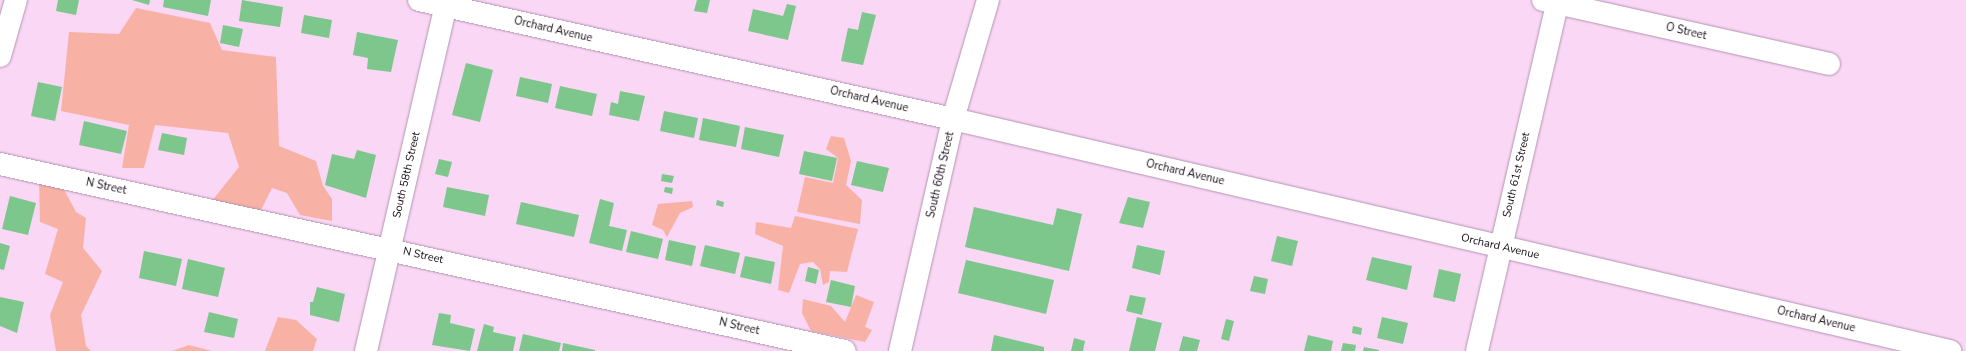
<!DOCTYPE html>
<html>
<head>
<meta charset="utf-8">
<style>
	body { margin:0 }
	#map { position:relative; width:1966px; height:351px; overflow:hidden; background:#f9d7f5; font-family:"Nunito Sans",sans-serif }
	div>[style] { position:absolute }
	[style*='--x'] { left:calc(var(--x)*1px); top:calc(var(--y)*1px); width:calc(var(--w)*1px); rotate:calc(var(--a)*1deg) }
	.green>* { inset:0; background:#f8b1a5 }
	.building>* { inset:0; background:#7dc68c }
	.roads { filter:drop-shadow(0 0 1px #b393b0) drop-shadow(0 0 1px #b393b0) }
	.minor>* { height:22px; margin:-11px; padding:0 11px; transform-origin:11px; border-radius:11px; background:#fff }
	.secondary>* { height:22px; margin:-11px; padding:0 11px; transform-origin:11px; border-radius:11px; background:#fff }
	span { translate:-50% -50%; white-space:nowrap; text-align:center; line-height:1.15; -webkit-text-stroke:3px #fff; paint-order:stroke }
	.street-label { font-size:11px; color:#160b15 }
</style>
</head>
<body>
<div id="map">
	<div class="green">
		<div style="clip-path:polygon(136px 8px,210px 23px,222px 50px,276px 57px,279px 146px,316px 161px,323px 186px,332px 199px,332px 221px,300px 215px,287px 193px,272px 188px,259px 214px,211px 202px,239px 167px,228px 133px,155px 125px,144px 168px,122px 168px,129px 125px,61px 111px,69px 32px,119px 34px)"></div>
		<div style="clip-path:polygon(831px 136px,844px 138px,851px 161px,846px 185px,862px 200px,860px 224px,797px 212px,805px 177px,833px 183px,838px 158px,826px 149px)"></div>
		<div style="clip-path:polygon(39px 180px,59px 180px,76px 212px,86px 218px,83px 248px,102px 271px,81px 315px,86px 346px,91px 351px,56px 351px,50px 315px,63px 282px,45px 274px,58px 229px,40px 222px)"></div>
		<div style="clip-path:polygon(692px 201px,693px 207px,680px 213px,667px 237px,663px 230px,652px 225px,658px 204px)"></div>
		<div style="clip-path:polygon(795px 216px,858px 229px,847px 272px,830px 271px,829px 282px,823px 285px,820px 269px,813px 262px,800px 264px,789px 293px,778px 290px,783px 246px,755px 234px,756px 222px,791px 228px)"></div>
		<div style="clip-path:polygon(856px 295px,874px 302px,865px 327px,872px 330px,865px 342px,811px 331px,802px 313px,803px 299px,831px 306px,845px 322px)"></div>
		<div style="clip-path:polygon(278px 317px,296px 320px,317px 339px,313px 351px,265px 351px)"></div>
		<div style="clip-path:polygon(189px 345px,212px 351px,172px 351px)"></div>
	</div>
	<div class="building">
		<div style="clip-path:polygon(58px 0,79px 0,76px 15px,56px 11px)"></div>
		<div style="clip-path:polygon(132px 0,150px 0,149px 5px)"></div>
		<div style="clip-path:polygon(164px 0,211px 0,208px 16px,163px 7px)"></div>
		<div style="clip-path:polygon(242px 0,283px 7px,280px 27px,239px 21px)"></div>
		<div style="clip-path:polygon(697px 0,710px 0,707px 13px,694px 11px)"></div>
		<div style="clip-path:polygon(787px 4px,796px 6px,788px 40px,748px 31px,753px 9px,783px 16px)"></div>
		<div style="clip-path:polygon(862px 12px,876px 15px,863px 65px,841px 61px,848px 28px,858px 30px)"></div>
		<div style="clip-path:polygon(304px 15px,332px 20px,329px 38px,301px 33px)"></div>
		<div style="clip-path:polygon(223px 25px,243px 29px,239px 47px,220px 43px)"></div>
		<div style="clip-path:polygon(357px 32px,398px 40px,391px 72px,367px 69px,368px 58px,353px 55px)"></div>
		<div style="clip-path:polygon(466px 63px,493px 70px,480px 122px,452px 115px)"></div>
		<div style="clip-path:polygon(520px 77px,552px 84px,548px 103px,516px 96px)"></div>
		<div style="clip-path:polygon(38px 82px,62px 87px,55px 121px,31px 116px)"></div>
		<div style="clip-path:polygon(560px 86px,597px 94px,592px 116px,555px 108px)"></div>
		<div style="clip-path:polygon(620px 91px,645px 96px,639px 121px,609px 115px,611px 102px,618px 104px)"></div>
		<div style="clip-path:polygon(664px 111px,698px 118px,694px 138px,660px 131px)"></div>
		<div style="clip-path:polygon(703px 118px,740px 126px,736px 147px,699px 140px)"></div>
		<div style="clip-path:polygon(84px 121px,127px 131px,121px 154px,79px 145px)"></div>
		<div style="clip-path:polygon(745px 127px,784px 135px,779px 157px,741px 149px)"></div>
		<div style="clip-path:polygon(162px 133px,187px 138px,184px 155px,158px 150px)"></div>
		<div style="clip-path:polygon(357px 150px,376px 155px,366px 198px,325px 185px,332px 154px,354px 159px)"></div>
		<div style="clip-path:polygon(804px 151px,837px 158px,832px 181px,799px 174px)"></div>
		<div style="clip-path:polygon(439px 159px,452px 162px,448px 177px,435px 174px)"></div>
		<div style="clip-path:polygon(857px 161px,889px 168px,883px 192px,851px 185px)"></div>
		<div style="clip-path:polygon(662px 174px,674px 176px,672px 183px,661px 181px)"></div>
		<div style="clip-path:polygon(447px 187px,489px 195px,485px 216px,443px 207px)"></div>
		<div style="clip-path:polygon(665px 187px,673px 188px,672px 194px,664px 192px)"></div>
		<div style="clip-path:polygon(10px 196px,36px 203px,28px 235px,2px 229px)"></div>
		<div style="clip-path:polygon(1128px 197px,1150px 202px,1143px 228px,1119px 223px)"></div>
		<div style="clip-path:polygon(600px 199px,614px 203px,609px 226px,627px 230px,622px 251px,589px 243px)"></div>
		<div style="clip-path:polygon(717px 200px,724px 202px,723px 207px,716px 205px)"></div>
		<div style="clip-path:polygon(521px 202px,579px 215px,574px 237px,516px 224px)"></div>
		<div style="clip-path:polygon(974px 207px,1053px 225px,1057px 208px,1082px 214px,1069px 271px,965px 247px)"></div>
		<div style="clip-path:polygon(631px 231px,663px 239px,658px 259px,626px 252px)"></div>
		<div style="clip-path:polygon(1277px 236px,1298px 241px,1292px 266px,1271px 261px)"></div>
		<div style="clip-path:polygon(669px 240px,696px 246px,692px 266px,665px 260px)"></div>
		<div style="clip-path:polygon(0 243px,10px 246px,4px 270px,0 269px)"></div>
		<div style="clip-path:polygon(705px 245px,740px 253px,735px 274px,700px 266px)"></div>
		<div style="clip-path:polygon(1137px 245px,1165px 251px,1160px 275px,1132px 268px)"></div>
		<div style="clip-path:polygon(144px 251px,182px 259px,176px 286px,139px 278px)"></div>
		<div style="clip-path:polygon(745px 256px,775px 262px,771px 284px,740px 277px)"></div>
		<div style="clip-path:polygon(1372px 257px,1412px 266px,1407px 290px,1366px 280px)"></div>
		<div style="clip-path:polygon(188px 259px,225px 268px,218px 297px,182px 289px)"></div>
		<div style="clip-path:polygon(966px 260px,1054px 280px,1046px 314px,958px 293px)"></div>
		<div style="clip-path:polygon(808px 267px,819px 270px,816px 284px,805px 281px)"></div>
		<div style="clip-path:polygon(1439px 269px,1461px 274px,1455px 302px,1433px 297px)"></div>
		<div style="clip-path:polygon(1254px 276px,1268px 279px,1265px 294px,1250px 291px)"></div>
		<div style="clip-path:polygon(831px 280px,855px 286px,851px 307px,826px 302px)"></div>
		<div style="clip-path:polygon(317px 287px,345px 294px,339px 322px,310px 315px,310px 302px,313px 302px)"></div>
		<div style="clip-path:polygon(1130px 295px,1146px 298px,1142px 315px,1126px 311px)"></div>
		<div style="clip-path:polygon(0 297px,24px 302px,17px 333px,0 326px)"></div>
		<div style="clip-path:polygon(209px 312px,238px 319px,234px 338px,204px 332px)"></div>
		<div style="clip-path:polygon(439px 313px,451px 315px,450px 323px,475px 329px,470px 351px,432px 345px)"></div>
		<div style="clip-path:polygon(1137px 317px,1162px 323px,1155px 351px,1129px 351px)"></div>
		<div style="clip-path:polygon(1382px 317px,1408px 323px,1403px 344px,1377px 338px)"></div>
		<div style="clip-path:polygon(1226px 319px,1234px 321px,1229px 341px,1221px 339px)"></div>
		<div style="clip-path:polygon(484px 324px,494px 327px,493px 332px,516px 337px,513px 351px,477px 351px)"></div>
		<div style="clip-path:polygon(1353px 326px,1362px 328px,1361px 335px,1352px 333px)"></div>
		<div style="clip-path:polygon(523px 334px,561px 343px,559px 351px,519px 351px)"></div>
		<div style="clip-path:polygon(994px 335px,1044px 347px,1044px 351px,991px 351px)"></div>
		<div style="clip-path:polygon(1308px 335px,1333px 341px,1331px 351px,1304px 351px)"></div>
		<div style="clip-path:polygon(1183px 336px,1200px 340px,1197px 351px,1179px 351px)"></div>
		<div style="clip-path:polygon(1074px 338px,1085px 341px,1083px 351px,1071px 351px)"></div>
		<div style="clip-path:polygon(563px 343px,595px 350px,595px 351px,562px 351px)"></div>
		<div style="clip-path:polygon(1343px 343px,1356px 345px,1355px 351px,1341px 351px)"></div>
		<div style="clip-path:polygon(1364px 347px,1379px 350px,1379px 351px,1363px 351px)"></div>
	</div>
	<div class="roads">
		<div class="minor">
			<div style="--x:419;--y:0;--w:547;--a:12.56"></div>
			<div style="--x:953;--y:119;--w:1024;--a:13.1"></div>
			<div style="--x:1543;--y:0;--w:293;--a:12.6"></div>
			<div style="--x:0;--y:56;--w:58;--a:-74.1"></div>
			<div style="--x:0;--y:164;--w:865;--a:12.48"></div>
			<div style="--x:366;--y:351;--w:360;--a:-77"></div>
			<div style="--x:1477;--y:351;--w:360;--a:-77"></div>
		</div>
		<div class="secondary">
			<div style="--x:900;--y:351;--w:238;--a:-77.1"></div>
			<div style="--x:953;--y:119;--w:124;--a:-73.6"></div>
		</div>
	</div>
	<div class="street-label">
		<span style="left:553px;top:30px;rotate:13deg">Orchard Avenue</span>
		<span style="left:1686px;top:32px;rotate:13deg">O Street</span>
		<span style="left:869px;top:100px;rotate:13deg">Orchard Avenue</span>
		<span style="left:1185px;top:173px;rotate:13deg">Orchard Avenue</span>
		<span style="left:407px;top:175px;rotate:-77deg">South 58th Street</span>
		<span style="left:941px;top:175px;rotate:-77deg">South 60th Street</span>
		<span style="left:1517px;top:175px;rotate:-77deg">South 61st Street</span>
		<span style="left:106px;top:187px;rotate:12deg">N Street</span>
		<span style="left:1500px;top:247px;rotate:13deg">Orchard Avenue</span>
		<span style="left:423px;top:256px;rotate:13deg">N Street</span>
		<span style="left:1816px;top:320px;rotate:13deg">Orchard Avenue</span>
		<span style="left:739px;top:327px;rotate:13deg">N Street</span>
	</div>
</div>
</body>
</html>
